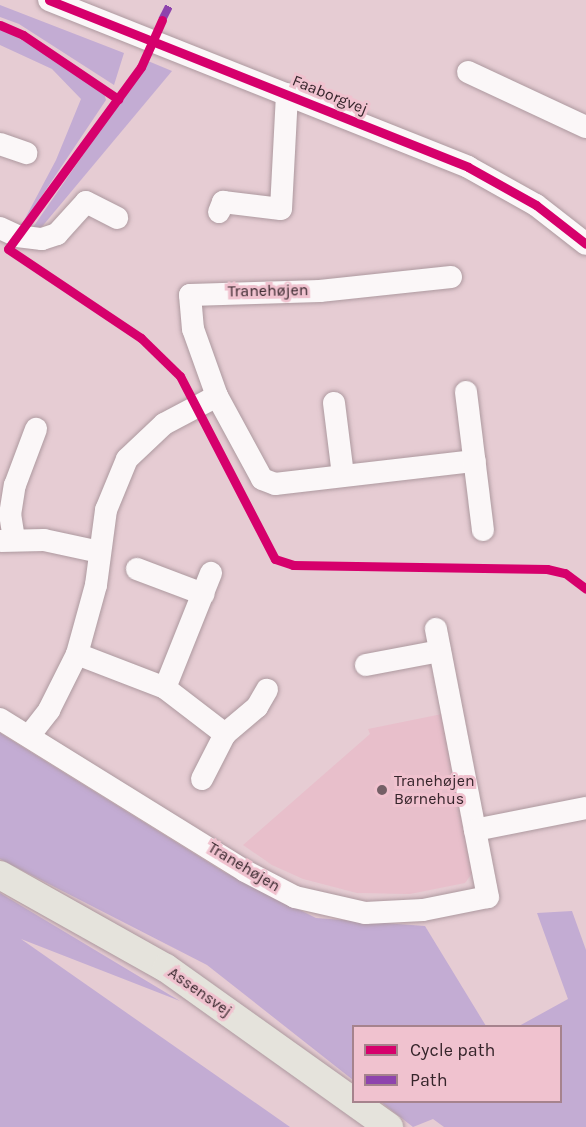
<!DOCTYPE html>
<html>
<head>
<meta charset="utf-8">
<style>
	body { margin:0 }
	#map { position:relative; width:586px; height:1127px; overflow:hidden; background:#e6ccd3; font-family:Karla,sans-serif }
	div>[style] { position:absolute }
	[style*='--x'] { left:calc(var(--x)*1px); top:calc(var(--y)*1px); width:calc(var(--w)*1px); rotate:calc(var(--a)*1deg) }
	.built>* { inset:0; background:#e8bfcb }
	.green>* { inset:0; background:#c3acd3 }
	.roads { filter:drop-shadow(0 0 2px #ad999f) drop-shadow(0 0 2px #ad999f) }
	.minor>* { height:22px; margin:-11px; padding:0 11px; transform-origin:11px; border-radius:11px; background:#fbf7f8 }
	.major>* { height:28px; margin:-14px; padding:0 14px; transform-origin:14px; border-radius:14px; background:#e5e3dc }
	.quiet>* { height:8px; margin-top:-4px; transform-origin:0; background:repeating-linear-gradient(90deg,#8e44ad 0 15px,transparent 0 23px) }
	.cycleway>* { height:9px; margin:-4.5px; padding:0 4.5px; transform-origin:4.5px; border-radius:4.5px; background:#d6006c }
	.dots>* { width:16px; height:16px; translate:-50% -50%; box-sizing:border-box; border:3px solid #f0c2cf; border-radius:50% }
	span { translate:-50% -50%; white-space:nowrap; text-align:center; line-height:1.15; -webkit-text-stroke:6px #f0c2cf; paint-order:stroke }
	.street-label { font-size:16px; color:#36252b }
	.poi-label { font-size:16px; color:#36252b }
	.left { translate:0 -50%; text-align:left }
	.legend { position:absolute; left:352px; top:1025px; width:210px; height:78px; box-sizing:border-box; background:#f0c2cf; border:2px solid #a6838d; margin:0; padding:8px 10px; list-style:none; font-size:18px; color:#36252b }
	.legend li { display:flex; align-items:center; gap:12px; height:30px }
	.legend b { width:30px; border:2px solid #a6838d }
</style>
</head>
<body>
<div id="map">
	<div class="built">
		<div style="clip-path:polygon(442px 714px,473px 872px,465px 883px,410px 894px,357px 893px,303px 879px,272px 865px,243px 845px,370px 734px,368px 729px)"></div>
	</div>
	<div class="green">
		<div style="clip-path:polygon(0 5px,124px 53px,114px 85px,19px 24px,0 17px)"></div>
		<div style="clip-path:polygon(0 28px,55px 58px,104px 93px,106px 100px,19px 230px,56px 160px,81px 99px,52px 69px,0 45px)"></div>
		<div style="clip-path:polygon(148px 61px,172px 71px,35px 235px,29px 233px)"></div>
		<div style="clip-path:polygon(0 733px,224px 872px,316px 918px,425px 926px,486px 1026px,354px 1026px,353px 1080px,207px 965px,0 859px)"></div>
		<div style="clip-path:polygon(0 893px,180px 1001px,21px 939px,290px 1127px,0 1127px)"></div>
		<div style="clip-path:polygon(572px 911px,586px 950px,586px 1127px,444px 1127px,433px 1119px,413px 1127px,381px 1102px,560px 1102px,560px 1026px,519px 1026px,568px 999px,537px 913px)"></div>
	</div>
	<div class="roads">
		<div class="minor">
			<div style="--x:49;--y:0;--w:451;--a:21.7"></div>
			<div style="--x:468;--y:167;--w:78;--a:29.2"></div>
			<div style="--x:536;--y:205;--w:63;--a:38"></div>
			<div style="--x:468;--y:72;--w:130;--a:25"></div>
			<div style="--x:0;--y:144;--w:28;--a:19"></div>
			<div style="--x:219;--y:212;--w:11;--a:-68"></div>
			<div style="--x:223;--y:202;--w:58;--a:6.9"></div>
			<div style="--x:281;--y:209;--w:115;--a:-87"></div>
			<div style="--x:0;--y:228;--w:19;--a:25"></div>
			<div style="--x:17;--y:236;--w:25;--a:7"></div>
			<div style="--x:42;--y:239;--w:16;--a:-18"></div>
			<div style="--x:57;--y:234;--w:43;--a:-47.8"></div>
			<div style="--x:86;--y:202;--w:35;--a:27"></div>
			<div style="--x:451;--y:277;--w:132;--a:173.9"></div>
			<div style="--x:320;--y:291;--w:130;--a:178.2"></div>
			<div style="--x:190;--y:295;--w:34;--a:85"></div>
			<div style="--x:193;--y:329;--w:71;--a:70.3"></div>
			<div style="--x:217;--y:396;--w:94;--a:61.5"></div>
			<div style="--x:262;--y:479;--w:14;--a:21"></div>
			<div style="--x:275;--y:484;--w:201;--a:-6.6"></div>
			<div style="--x:466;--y:392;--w:139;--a:83"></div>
			<div style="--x:334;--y:403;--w:73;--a:82.9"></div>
			<div style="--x:14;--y:539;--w:24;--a:-99"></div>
			<div style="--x:10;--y:515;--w:30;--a:-81"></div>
			<div style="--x:15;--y:485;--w:60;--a:-69.4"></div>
			<div style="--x:1;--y:541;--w:43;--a:-1.3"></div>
			<div style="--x:44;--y:540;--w:57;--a:12.1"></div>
			<div style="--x:137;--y:569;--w:71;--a:20.7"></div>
			<div style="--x:77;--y:654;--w:94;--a:21.1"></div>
			<div style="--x:165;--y:688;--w:76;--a:37.5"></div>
			<div style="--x:366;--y:665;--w:75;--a:-10.7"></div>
			<div style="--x:165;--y:688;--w:124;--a:-68.2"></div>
			<div style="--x:0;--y:719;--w:288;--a:31.8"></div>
			<div style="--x:245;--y:871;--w:56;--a:27.5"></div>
			<div style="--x:295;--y:897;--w:72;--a:12.9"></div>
			<div style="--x:365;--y:913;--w:58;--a:-3"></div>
			<div style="--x:423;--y:910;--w:66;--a:-11.3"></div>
			<div style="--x:488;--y:897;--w:273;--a:-101"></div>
			<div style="--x:29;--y:736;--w:33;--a:-52"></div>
			<div style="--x:49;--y:710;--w:63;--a:-63.4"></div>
			<div style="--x:77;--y:654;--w:72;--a:-74.6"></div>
			<div style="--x:96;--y:585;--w:76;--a:-82.4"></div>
			<div style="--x:106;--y:510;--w:55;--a:-67.6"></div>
			<div style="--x:127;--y:459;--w:51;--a:-43.4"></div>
			<div style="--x:164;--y:424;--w:60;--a:-27.8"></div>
			<div style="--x:202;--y:779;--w:51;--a:-62.9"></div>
			<div style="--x:225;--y:734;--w:42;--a:-40.2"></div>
			<div style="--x:257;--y:707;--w:20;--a:-60"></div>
			<div style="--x:475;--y:830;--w:113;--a:-11.2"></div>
		</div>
		<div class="major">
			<div style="--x:0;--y:875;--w:190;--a:29.3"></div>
			<div style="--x:166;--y:968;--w:274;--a:35.5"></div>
		</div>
	</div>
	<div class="quiet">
		<div style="--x:162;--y:20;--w:22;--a:-63"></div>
	</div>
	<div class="cycleway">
		<div style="--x:49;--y:0;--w:451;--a:21.7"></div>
		<div style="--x:468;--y:167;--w:78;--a:29.2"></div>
		<div style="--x:536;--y:205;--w:63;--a:38"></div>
		<div style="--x:162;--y:20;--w:51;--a:114.1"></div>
		<div style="--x:141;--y:67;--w:225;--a:126.2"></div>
		<div style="--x:8;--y:249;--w:160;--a:33.8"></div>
		<div style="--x:141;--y:338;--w:54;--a:44.3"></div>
		<div style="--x:180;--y:376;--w:206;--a:62.6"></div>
		<div style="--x:275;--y:559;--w:19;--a:18"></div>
		<div style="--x:293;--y:565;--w:254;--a:0.9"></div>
		<div style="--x:547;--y:569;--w:18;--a:13"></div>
		<div style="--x:565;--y:573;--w:26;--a:37"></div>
		<div style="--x:0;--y:25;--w:25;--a:23"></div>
		<div style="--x:23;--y:35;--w:115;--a:34"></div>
	</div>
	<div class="dots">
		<div style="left:382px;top:790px;background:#745f66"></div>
	</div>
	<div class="street-label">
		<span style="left:330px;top:95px;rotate:22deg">Faaborgvej</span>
		<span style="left:268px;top:291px;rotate:-1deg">Tranehøjen</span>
		<span style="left:244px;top:867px;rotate:31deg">Tranehøjen</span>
		<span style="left:200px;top:992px;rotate:35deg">Assensvej</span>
	</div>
	<div class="poi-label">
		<span class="left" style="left:394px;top:790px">Tranehøjen<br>Børnehus</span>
	</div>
	<ul class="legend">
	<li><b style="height:8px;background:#d6006c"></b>Cycle path</li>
	<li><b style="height:8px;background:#8e44ad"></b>Path</li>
	</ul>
</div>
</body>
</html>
